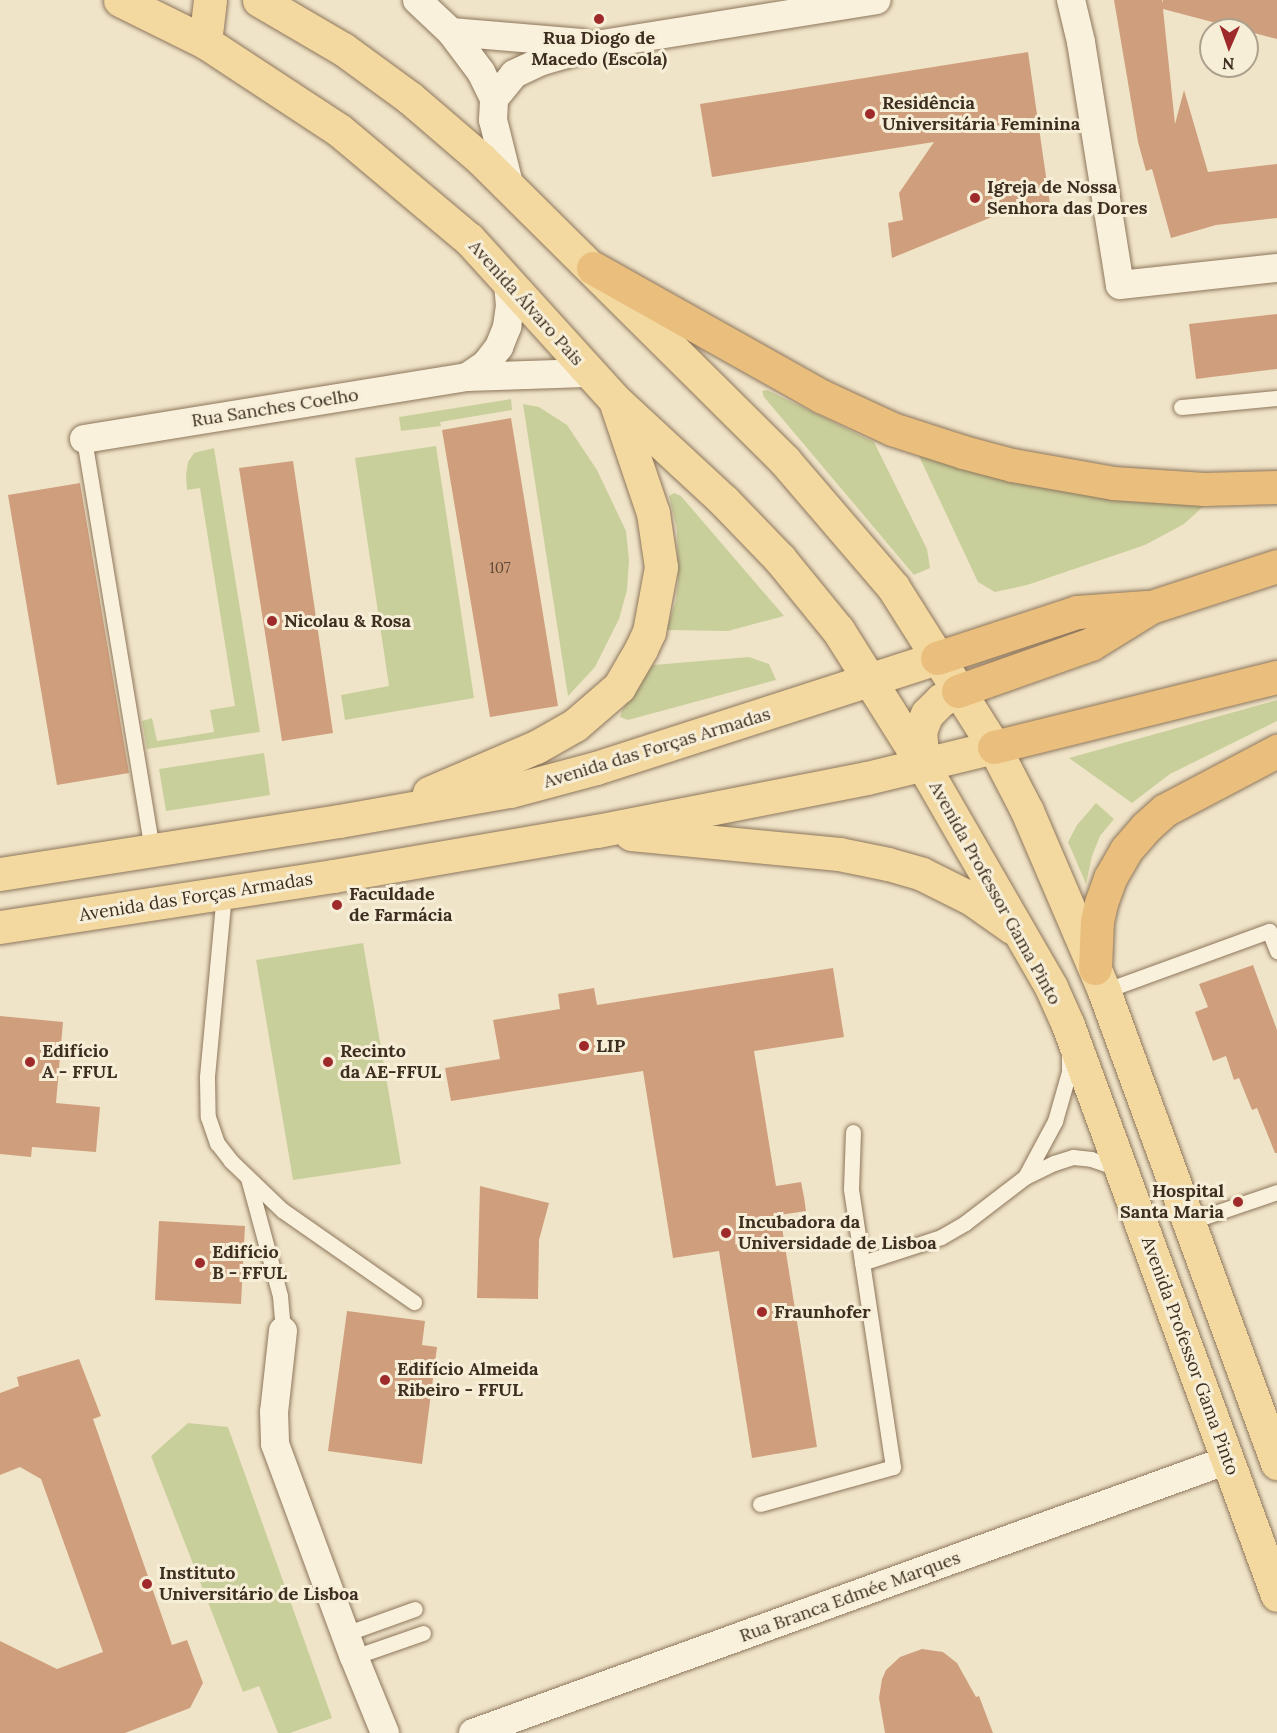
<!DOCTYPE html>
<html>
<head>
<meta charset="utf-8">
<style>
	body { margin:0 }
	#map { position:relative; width:1277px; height:1733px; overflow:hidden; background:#f0e4c8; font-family:Lora,serif }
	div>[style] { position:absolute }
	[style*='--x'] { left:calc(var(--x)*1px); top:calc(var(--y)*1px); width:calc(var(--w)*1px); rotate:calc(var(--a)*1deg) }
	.green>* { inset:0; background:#c9cf9b }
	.building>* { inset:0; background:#cf9f7d }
	.roads { filter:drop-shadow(0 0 2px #8d765c) drop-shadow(0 0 2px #8d765c) }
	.service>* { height:15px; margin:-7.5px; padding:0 7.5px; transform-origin:7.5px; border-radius:7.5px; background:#faf1dc }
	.minor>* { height:28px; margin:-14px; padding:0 14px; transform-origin:14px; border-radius:14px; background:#faf1dc }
	.primary>* { height:33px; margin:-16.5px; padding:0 16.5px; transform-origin:16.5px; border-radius:16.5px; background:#f3d9a0 }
	.trunk>* { height:33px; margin:-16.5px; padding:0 16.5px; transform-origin:16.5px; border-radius:16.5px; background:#eabe7c }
	.dots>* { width:16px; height:16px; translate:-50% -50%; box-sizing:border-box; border:3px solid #f7eed8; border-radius:50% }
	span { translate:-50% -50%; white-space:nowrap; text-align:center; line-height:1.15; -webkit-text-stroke:6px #f7eed8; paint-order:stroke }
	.number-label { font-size:15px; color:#624a37 }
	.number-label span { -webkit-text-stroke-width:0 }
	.poi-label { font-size:18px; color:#3d2e20; font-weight:700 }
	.left { translate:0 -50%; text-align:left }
	.right { translate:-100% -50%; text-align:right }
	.street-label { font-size:18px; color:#3d2e20 }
	.north { position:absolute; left:1199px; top:18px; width:60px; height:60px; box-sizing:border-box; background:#f7eed8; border:2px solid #ada18e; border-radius:50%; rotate:182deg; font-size:16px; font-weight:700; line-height:24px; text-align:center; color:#3d2e20 }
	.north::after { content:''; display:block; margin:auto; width:21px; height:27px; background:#9e2a2b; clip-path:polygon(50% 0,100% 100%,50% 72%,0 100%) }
</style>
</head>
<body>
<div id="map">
	<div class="green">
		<div style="clip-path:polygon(767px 390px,874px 442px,927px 549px,930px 568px,914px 575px,764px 397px,762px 391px)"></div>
		<div style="clip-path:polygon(511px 399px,512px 410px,440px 422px,441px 426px,401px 431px,399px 417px)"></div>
		<div style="clip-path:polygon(523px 404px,539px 407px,567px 425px,597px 470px,626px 531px,629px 560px,627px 590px,619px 619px,595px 667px,568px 696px)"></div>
		<div style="clip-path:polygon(436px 446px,474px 698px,345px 720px,341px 695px,389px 686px,355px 458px)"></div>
		<div style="clip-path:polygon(214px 448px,260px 732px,147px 749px,142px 721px,152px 718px,157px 741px,214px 732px,210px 710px,235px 706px,200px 488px,187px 490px,186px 475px,188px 462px,194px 453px)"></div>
		<div style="clip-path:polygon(919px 456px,991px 475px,1206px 504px,1184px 524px,1145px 545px,1027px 585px,995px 592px,978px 582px)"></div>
		<div style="clip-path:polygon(674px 493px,681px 496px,784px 616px,728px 631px,666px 630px,676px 601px,678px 579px,677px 529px,669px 496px)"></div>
		<div style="clip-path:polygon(749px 657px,769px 664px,776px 680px,628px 720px,620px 717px,622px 710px,653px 665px)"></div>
		<div style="clip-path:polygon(1277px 700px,1277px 721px,1170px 774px,1132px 803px,1069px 758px)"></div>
		<div style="clip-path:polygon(264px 753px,270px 795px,166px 811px,159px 769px)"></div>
		<div style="clip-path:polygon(1096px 803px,1114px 819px,1100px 836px,1092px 856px,1086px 884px,1068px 842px,1077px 825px)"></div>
		<div style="clip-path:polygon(363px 943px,401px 1164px,293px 1180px,256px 960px)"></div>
		<div style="clip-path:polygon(188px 1423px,228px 1427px,332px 1718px,290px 1733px,278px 1733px,259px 1686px,243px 1692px,151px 1456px)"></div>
	</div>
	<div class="building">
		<div style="clip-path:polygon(1114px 0,1162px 0,1163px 3px,1163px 0,1277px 0,1277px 39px,1163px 9px,1175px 124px,1184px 90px,1208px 172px,1277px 164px,1277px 218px,1216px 225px,1171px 238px,1152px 169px,1146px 171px,1138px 142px)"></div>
		<div style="clip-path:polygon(1028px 52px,1050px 204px,1004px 212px,892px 258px,888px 223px,903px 220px,899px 193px,934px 142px,712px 177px,700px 104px)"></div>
		<div style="clip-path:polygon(1277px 314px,1277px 369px,1196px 379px,1189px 324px)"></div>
		<div style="clip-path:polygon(511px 418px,558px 706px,490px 717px,442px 430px)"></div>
		<div style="clip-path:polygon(293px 461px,333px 733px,282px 741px,239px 468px)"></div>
		<div style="clip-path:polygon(80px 483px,129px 773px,57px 785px,8px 495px)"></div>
		<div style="clip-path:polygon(1253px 965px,1277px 1030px,1277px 1153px,1275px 1153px,1257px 1108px,1252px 1110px,1239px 1078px,1234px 1080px,1226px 1056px,1213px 1061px,1195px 1012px,1208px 1007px,1199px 984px)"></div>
		<div style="clip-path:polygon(833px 968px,844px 1037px,754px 1051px,776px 1186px,801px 1182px,804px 1197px,806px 1211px,780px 1215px,817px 1447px,752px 1458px,719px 1251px,673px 1258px,643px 1071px,451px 1101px,445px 1068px,500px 1059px,493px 1020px,560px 1009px,558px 994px,594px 988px,597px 1005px)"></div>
		<div style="clip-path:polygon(0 1016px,63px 1022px,56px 1103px,100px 1107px,96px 1152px,32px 1147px,31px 1157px,0 1154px)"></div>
		<div style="clip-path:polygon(480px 1186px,549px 1203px,539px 1240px,538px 1299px,477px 1298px)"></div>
		<div style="clip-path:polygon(159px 1221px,245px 1226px,241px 1304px,155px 1300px)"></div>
		<div style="clip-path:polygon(347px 1311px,425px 1321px,422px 1345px,437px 1347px,422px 1464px,328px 1451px)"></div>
		<div style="clip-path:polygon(79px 1359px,101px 1416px,93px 1419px,172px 1645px,187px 1640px,203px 1683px,190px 1708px,125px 1733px,0 1733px,0 1641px,57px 1669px,103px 1652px,41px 1479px,20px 1467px,0 1475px,0 1393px,19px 1386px,17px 1377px)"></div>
		<div style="clip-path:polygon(922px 1649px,943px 1652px,957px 1663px,976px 1697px,979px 1696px,993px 1733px,885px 1733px,879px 1698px,882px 1679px,886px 1670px,900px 1657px)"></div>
	</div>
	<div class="roads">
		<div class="service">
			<div style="--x:1181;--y:407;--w:96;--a:-5.4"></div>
			<div style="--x:84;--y:439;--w:418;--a:80.6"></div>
			<div style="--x:224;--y:893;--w:186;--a:95.3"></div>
			<div style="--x:207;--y:1078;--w:39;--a:89"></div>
			<div style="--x:208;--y:1117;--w:28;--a:71"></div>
			<div style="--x:217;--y:1143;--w:23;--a:52"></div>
			<div style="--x:231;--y:1161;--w:71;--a:43.9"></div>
			<div style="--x:282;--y:1210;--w:161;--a:34.9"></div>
			<div style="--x:1104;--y:991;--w:176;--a:-20"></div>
			<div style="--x:1269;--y:931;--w:22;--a:68"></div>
			<div style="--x:1025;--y:1177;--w:64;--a:-61.8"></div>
			<div style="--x:1055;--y:1121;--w:51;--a:-74.1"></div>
			<div style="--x:1069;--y:1072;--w:17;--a:-90"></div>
			<div style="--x:248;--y:1178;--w:122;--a:74.8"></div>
			<div style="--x:280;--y:1296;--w:35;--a:85"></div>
			<div style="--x:1189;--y:1222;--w:93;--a:-18.8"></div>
			<div style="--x:862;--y:1263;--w:83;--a:-18.2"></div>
			<div style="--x:941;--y:1237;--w:28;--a:-30"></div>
			<div style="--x:965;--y:1223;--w:76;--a:-37.5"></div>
			<div style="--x:1025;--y:1177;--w:32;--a:-26"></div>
			<div style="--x:1054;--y:1163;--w:20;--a:-18"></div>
			<div style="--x:1073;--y:1157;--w:18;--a:6"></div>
			<div style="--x:1091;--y:1159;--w:31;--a:19"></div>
			<div style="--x:760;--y:1504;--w:138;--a:-15.5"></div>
			<div style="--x:893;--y:1467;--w:281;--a:-98.6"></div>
			<div style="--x:851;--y:1189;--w:57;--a:-88"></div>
			<div style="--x:345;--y:1634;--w:74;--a:-19.7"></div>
			<div style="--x:354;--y:1657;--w:73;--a:-19.2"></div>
		</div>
		<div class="minor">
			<div style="--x:417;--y:0;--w:47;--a:43.3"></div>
			<div style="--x:451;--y:32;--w:50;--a:53.1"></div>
			<div style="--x:481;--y:72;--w:30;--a:64"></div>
			<div style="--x:1071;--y:0;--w:43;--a:76.6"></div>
			<div style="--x:1081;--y:42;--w:246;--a:80.9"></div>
			<div style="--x:1120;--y:285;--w:158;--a:-6.2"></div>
			<div style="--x:451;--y:32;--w:131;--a:4.8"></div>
			<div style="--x:510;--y:188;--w:70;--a:-104"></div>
			<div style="--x:493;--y:120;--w:21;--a:-87"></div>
			<div style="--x:494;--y:99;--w:32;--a:-51"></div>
			<div style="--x:514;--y:74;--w:31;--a:-25"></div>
			<div style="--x:542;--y:61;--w:62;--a:-15.8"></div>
			<div style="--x:602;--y:44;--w:278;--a:-9.1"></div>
			<div style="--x:467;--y:377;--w:22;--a:-34"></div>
			<div style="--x:485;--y:365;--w:23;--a:-52"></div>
			<div style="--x:499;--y:347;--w:22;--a:-68"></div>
			<div style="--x:507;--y:327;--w:21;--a:-82"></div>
			<div style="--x:510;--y:306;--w:24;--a:-95"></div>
			<div style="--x:84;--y:439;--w:388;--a:-9.2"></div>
			<div style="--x:467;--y:377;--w:122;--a:-1.9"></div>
			<div style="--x:283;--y:1331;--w:81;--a:96.3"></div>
			<div style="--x:274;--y:1412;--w:32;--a:88"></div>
			<div style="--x:275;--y:1444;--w:227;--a:69.7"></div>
			<div style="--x:354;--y:1657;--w:82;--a:67.8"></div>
			<div style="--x:473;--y:1733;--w:803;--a:-19.88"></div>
		</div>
		<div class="primary">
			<div style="--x:120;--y:0;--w:95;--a:26.3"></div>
			<div style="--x:205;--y:42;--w:160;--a:33.3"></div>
			<div style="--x:339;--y:130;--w:170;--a:40"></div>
			<div style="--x:469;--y:239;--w:217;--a:47.8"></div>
			<div style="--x:615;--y:400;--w:149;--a:42.8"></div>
			<div style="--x:724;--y:501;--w:81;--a:46"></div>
			<div style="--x:780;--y:559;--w:92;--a:50.8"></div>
			<div style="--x:838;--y:630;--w:160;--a:57.8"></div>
			<div style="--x:923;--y:765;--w:256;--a:60"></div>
			<div style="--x:1051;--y:987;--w:42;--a:65.9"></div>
			<div style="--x:1068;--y:1025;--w:607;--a:69.86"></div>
			<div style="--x:259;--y:0;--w:97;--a:30.3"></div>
			<div style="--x:343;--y:49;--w:83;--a:36.2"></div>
			<div style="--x:410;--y:98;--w:94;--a:40.7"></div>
			<div style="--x:481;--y:159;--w:429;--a:44.8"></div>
			<div style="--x:785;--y:461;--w:166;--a:49.4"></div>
			<div style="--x:893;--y:587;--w:189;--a:57.7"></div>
			<div style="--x:994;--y:747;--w:72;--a:62.7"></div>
			<div style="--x:1027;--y:811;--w:196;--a:66.8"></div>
			<div style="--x:1104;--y:991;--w:503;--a:69.87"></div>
			<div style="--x:205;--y:42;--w:42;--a:-83.2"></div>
			<div style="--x:923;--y:765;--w:34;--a:-95"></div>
			<div style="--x:920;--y:731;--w:18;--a:-68"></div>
			<div style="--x:927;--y:714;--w:20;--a:-45"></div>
			<div style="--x:941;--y:700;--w:19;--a:-28"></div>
			<div style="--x:429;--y:793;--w:116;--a:-23.3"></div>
			<div style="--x:536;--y:747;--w:45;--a:-29.4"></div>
			<div style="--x:575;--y:725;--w:58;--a:-40.8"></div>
			<div style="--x:619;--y:687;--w:44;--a:-59.9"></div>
			<div style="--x:641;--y:649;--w:19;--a:-65"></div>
			<div style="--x:649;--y:632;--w:66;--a:-79.5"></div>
			<div style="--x:661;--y:567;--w:55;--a:-98.4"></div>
			<div style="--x:653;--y:513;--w:115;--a:-108.7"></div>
			<div style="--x:631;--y:834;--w:209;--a:5.5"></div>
			<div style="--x:839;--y:854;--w:50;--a:11.5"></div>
			<div style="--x:888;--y:864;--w:35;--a:16"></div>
			<div style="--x:922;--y:874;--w:56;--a:26.6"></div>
			<div style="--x:972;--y:899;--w:50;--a:35.3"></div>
			<div style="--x:0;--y:874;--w:343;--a:-8.9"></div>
			<div style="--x:339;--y:821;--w:174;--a:-10"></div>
			<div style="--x:510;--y:791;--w:89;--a:-15"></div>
			<div style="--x:596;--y:768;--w:358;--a:-17.9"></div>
			<div style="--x:0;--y:927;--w:337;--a:-8.7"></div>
			<div style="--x:333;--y:876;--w:268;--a:-9.7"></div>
			<div style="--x:597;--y:831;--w:275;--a:-11.1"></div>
			<div style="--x:867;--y:778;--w:131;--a:-13.7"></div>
		</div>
		<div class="trunk">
			<div style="--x:593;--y:268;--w:261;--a:29.3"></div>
			<div style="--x:821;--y:396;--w:78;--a:24.9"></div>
			<div style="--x:892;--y:429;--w:75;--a:17.9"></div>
			<div style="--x:963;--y:452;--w:51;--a:14.9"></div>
			<div style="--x:1012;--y:465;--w:103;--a:10.1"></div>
			<div style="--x:1113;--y:483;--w:91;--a:3.8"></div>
			<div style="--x:1204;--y:489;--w:73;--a:-1.6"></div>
			<div style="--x:937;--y:658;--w:147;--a:-18.2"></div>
			<div style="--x:1077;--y:612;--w:69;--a:-4.1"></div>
			<div style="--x:958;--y:691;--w:141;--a:-19.5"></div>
			<div style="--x:1091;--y:644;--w:70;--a:-31.7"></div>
			<div style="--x:1151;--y:607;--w:133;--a:-18"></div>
			<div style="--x:994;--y:747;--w:292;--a:-13.9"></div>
			<div style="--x:1095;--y:968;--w:47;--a:-87.6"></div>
			<div style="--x:1097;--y:921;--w:18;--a:-77"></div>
			<div style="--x:1101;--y:903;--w:27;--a:-70"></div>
			<div style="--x:1110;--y:878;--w:32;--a:-60"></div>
			<div style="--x:1126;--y:850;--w:30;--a:-49"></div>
			<div style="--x:1146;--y:827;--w:25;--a:-42"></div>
			<div style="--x:1165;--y:810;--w:127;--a:-27.8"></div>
		</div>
	</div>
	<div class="dots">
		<div style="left:599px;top:19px;background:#9e2a2b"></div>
		<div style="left:870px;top:114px;background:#9e2a2b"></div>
		<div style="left:975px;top:198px;background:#9e2a2b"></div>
		<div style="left:272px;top:621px;background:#9e2a2b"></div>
		<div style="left:337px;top:905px;background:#9e2a2b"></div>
		<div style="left:584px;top:1046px;background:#9e2a2b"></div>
		<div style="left:30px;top:1062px;background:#9e2a2b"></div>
		<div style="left:328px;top:1062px;background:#9e2a2b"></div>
		<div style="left:1238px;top:1202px;background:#9e2a2b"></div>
		<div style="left:726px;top:1233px;background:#9e2a2b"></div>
		<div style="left:200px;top:1263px;background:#9e2a2b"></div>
		<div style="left:762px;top:1312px;background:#9e2a2b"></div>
		<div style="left:385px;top:1380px;background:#9e2a2b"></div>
		<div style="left:147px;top:1584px;background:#9e2a2b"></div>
	</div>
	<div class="number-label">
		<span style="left:500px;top:568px">107</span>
	</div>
	<div class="poi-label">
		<span style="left:599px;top:49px">Rua Diogo de<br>Macedo (Escola)</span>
		<span class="left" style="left:882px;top:114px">Residência<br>Universitária Feminina</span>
		<span class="left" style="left:987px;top:198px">Igreja de Nossa<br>Senhora das Dores</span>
		<span class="left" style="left:284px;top:621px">Nicolau &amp; Rosa</span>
		<span class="left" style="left:349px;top:905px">Faculdade<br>de Farmácia</span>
		<span class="left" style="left:596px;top:1046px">LIP</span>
		<span class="left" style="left:42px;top:1062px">Edifício<br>A - FFUL</span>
		<span class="left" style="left:340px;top:1062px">Recinto<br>da AE-FFUL</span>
		<span class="right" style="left:1224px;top:1202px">Hospital<br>Santa Maria</span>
		<span class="left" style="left:738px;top:1233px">Incubadora da<br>Universidade de Lisboa</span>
		<span class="left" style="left:212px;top:1263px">Edifício<br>B - FFUL</span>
		<span class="left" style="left:774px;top:1312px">Fraunhofer</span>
		<span class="left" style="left:397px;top:1380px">Edifício Almeida<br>Ribeiro - FFUL</span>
		<span class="left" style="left:159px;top:1584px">Instituto<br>Universitário de Lisboa</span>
	</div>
	<div class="street-label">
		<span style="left:526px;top:303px;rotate:48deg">Avenida Álvaro Pais</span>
		<span style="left:275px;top:408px;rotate:-9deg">Rua Sanches Coelho</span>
		<span style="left:657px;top:748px;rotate:-17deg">Avenida das Forças Armadas</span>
		<span style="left:995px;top:893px;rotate:61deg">Avenida Professor Gama Pinto</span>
		<span style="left:196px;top:897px;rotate:-9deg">Avenida das Forças Armadas</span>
		<span style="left:1190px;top:1356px;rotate:70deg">Avenida Professor Gama Pinto</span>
		<span style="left:850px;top:1597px;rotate:-20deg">Rua Branca Edmée Marques</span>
	</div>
	<div class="north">N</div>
</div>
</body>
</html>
